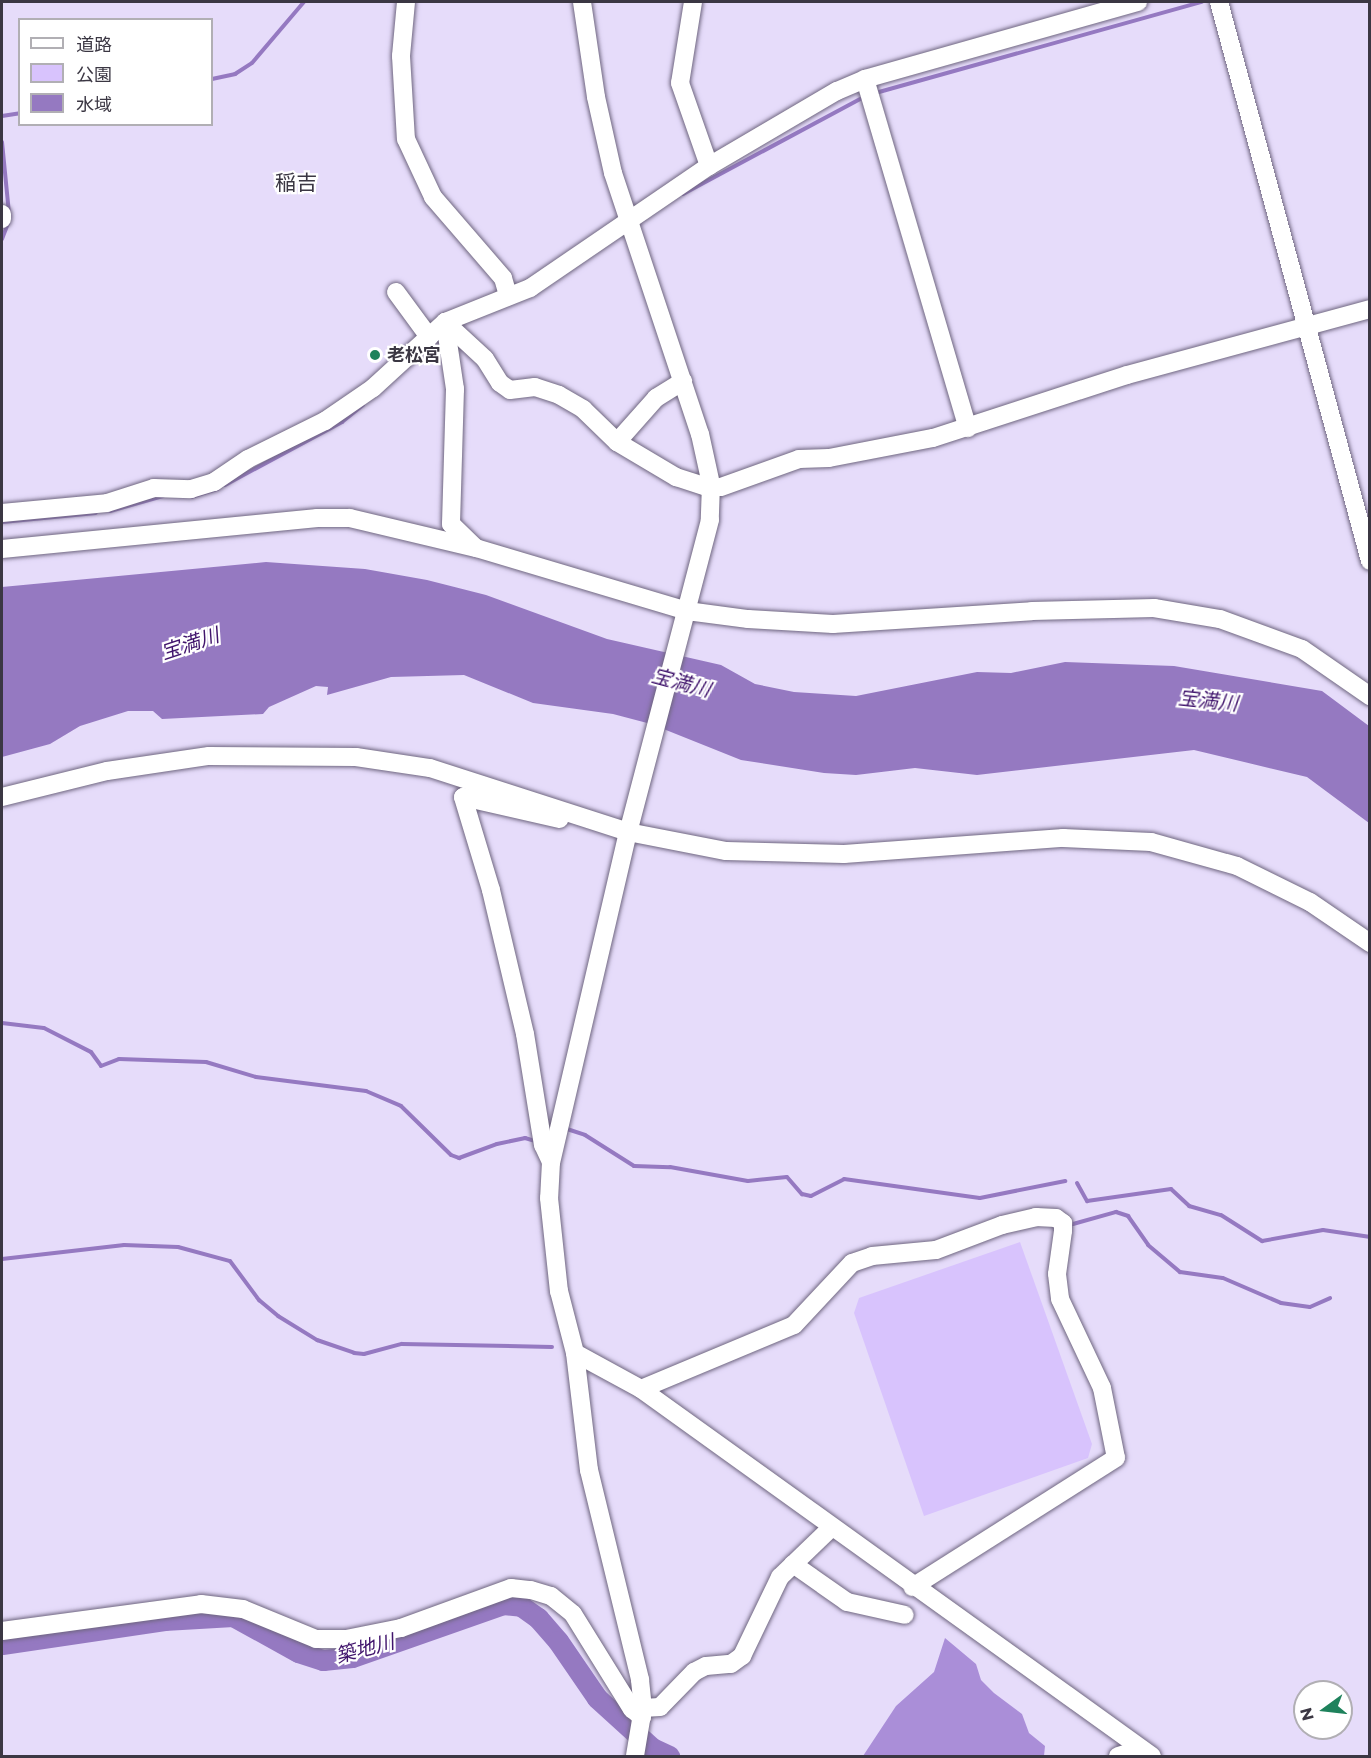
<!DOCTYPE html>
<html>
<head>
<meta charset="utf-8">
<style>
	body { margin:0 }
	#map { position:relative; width:1371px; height:1758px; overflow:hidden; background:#e6dcfa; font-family:Montserrat,"Noto Sans JP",sans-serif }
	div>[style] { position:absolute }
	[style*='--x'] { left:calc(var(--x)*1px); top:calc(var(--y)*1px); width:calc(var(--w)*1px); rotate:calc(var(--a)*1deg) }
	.green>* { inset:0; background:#d8c3fd }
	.forest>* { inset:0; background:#aa8ed8 }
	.water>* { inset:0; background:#9579c1 }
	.stream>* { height:4px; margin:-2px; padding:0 2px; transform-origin:2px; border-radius:2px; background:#9579c1 }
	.river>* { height:21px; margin:-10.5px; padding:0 10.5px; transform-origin:10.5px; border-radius:10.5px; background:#9579c1 }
	.roads { filter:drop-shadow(0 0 2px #6f6680) drop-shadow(0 0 2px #6f6680) }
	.minor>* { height:18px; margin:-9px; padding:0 9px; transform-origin:9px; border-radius:9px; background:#fff }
	.dots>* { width:16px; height:16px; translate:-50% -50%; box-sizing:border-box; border:3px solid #fff; border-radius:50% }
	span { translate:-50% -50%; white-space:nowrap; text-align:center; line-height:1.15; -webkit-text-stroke:4.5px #fff; paint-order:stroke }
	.poi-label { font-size:18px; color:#3b3743; font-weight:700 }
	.left { translate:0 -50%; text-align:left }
	.water-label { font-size:20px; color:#40146c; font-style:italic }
	.quarter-label { font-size:21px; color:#3b3743 }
	.frame { position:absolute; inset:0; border:3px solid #3b3743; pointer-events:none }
	.legend { position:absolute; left:18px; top:18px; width:195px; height:108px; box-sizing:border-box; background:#fff; border:2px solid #b1afb4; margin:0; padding:8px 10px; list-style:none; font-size:18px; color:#3b3743 }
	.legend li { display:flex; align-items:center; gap:12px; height:30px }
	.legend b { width:30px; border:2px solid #b1afb4 }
	.north { position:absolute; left:1293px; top:1680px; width:60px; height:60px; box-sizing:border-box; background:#fff; border:2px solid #b1afb4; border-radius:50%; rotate:255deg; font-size:16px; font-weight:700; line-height:24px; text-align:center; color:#3b3743 }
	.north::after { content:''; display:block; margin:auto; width:21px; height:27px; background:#1e825c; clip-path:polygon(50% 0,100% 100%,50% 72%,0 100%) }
</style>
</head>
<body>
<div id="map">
	<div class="green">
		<div style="clip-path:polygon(1020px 1242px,1092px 1444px,1088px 1458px,924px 1516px,854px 1313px,859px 1298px)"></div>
	</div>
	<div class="forest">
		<div style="clip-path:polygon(945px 1638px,976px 1664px,981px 1680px,994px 1693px,1022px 1714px,1029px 1733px,1045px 1746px,1044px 1756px,863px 1756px,896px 1706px,934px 1672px)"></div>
	</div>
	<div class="water">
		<div style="clip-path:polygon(266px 562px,365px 569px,427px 580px,486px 595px,607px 639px,721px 665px,755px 684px,794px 692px,856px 696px,977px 672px,1011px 673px,1065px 662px,1174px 666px,1322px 691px,1369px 726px,1369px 823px,1307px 777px,1194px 750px,977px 775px,915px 768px,856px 775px,824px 773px,741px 760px,651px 724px,613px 714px,533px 703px,464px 675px,391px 677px,327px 695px,328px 687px,316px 686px,269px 707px,263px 714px,162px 719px,153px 711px,128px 711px,80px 726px,50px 744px,2px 757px,2px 587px)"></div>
	</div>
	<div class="stream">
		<div style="--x:212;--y:79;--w:24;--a:-12"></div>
		<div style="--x:235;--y:74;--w:20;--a:-33"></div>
		<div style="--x:252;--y:63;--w:80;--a:-49.6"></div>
		<div style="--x:879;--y:92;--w:335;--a:-15.6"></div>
		<div style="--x:2;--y:116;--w:18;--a:-9"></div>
		<div style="--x:2;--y:142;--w:71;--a:84.4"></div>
		<div style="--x:683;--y:194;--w:201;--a:-28.2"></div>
		<div style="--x:2;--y:239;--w:17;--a:-69"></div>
		<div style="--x:225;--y:485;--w:133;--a:-28.3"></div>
		<div style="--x:342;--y:422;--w:27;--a:-39"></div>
		<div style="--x:191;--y:497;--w:28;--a:-17"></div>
		<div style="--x:110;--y:511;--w:55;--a:-15.8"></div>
		<div style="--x:2;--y:522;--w:94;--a:-5.5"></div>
		<div style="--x:2;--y:1023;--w:42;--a:6.8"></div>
		<div style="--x:44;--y:1028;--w:53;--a:27.1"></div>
		<div style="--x:91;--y:1052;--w:17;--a:54"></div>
		<div style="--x:101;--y:1066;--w:19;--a:-21"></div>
		<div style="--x:119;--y:1059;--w:87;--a:2"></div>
		<div style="--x:206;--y:1062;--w:52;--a:16.7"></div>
		<div style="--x:256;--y:1077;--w:111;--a:7.3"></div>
		<div style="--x:366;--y:1091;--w:38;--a:23"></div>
		<div style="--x:401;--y:1106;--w:70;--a:44.4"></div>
		<div style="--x:451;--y:1155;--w:9;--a:21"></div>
		<div style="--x:459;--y:1158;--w:40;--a:-20.2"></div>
		<div style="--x:497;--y:1144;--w:29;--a:-12"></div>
		<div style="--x:525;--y:1138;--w:10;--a:17"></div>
		<div style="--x:567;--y:1129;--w:19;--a:18"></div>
		<div style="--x:585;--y:1135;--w:58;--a:32.3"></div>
		<div style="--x:634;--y:1166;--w:36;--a:2"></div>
		<div style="--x:670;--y:1167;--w:79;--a:10.2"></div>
		<div style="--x:748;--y:1181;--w:39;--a:-6"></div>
		<div style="--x:787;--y:1177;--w:23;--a:49"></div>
		<div style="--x:802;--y:1194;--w:9;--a:13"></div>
		<div style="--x:811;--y:1196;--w:37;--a:-27"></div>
		<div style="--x:844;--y:1179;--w:137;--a:8"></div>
		<div style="--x:980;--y:1198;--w:87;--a:-11.3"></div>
		<div style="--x:1077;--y:1183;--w:21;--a:61"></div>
		<div style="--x:1087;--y:1201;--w:85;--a:-8.1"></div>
		<div style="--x:1171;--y:1189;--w:25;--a:43"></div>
		<div style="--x:1189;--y:1206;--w:33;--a:16"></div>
		<div style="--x:1221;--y:1215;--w:49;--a:32.4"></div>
		<div style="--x:1262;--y:1241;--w:62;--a:-10.2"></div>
		<div style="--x:1323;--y:1230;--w:48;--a:8.5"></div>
		<div style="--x:1073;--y:1224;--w:45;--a:-15.6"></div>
		<div style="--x:1116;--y:1212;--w:13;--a:18"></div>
		<div style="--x:1128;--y:1216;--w:35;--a:55"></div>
		<div style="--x:1148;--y:1245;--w:42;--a:40.2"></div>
		<div style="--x:1180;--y:1272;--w:43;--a:7.9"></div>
		<div style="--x:1223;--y:1278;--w:63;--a:23.3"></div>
		<div style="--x:1281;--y:1303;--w:29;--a:8"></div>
		<div style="--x:1310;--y:1307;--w:22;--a:-24"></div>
		<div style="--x:2;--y:1259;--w:123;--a:-6.5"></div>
		<div style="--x:124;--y:1245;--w:54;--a:2.1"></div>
		<div style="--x:178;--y:1247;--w:54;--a:15.1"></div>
		<div style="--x:230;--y:1261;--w:49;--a:53.4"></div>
		<div style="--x:259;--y:1300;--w:25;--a:40"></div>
		<div style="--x:278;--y:1316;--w:46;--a:31.6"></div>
		<div style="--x:317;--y:1340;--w:39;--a:19"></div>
		<div style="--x:354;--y:1353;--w:10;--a:6"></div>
		<div style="--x:364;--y:1354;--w:39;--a:-15"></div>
		<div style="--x:402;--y:1344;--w:150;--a:1.1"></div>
	</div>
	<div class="river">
		<div style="--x:2;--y:1644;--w:164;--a:-8.4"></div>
		<div style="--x:164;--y:1620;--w:69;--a:-3.3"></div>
		<div style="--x:233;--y:1616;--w:74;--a:29"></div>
		<div style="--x:298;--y:1652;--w:26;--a:18"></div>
		<div style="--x:323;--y:1660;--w:29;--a:-6"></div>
		<div style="--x:352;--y:1657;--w:160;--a:-19.3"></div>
		<div style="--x:503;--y:1604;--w:18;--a:6"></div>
		<div style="--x:521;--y:1606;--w:21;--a:35"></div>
		<div style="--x:538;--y:1618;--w:30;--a:49"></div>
		<div style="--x:558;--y:1641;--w:69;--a:55.6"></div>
		<div style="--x:597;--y:1698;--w:74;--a:42.3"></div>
		<div style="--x:652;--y:1748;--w:19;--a:25"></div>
	</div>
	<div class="roads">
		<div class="minor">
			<div style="--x:406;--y:2;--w:54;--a:95.3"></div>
			<div style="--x:401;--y:56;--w:83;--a:86.6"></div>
			<div style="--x:406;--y:139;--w:64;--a:65"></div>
			<div style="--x:433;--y:197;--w:107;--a:49.2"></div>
			<div style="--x:503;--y:278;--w:19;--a:74"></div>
			<div style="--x:582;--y:2;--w:96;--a:81.6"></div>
			<div style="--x:596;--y:97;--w:78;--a:77.4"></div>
			<div style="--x:613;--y:173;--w:275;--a:71.6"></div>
			<div style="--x:700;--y:434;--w:51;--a:77.6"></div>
			<div style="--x:711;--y:484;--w:36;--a:92"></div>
			<div style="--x:710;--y:520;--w:323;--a:104.7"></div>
			<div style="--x:628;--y:832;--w:339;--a:103.1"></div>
			<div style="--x:551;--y:1162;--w:36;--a:93"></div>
			<div style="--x:549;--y:1198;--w:94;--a:83.9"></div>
			<div style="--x:559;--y:1291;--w:64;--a:75.5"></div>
			<div style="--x:575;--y:1353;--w:118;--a:83.2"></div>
			<div style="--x:589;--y:1470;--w:216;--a:76.3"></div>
			<div style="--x:640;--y:1680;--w:28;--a:84"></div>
			<div style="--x:643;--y:1708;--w:49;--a:99.5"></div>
			<div style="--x:693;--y:2;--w:82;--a:99.1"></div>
			<div style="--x:680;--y:83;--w:88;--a:70.7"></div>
			<div style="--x:1219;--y:2;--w:579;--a:74.88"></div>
			<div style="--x:865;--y:79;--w:364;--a:73.6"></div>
			<div style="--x:2;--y:214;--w:5;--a:90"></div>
			<div style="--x:396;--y:292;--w:56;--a:53.7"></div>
			<div style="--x:445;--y:322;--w:54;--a:42.8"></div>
			<div style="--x:485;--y:359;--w:28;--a:58"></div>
			<div style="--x:500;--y:383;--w:12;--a:35"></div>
			<div style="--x:510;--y:390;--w:25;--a:-7"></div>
			<div style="--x:535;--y:387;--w:25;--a:18"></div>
			<div style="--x:559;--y:395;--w:28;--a:30"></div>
			<div style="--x:583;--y:409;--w:47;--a:44.1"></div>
			<div style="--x:617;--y:442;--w:69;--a:30.7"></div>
			<div style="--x:676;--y:477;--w:32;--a:18"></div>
			<div style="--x:445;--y:322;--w:68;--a:81.5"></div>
			<div style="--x:455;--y:389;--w:135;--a:91.7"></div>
			<div style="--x:451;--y:524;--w:33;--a:44"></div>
			<div style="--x:617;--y:442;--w:59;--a:-48.4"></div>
			<div style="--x:656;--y:398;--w:32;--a:-32"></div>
			<div style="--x:721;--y:487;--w:83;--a:-19.7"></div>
			<div style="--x:799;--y:459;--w:30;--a:-2"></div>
			<div style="--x:829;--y:458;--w:106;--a:-10.9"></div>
			<div style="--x:933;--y:438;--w:204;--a:-18"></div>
			<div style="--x:1127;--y:375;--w:252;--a:-15.2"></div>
			<div style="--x:2;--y:513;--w:105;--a:-5.4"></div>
			<div style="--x:107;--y:503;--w:49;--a:-17.7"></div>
			<div style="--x:154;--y:488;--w:37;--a:2"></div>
			<div style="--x:191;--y:489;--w:24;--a:-17"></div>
			<div style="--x:214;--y:482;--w:41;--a:-34.1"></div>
			<div style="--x:248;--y:459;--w:86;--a:-26.3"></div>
			<div style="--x:325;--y:421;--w:58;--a:-34.5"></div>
			<div style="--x:373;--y:388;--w:98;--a:-42.5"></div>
			<div style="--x:445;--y:322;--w:92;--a:-21.8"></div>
			<div style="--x:530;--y:288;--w:217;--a:-34.3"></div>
			<div style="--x:709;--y:166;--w:148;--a:-30.4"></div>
			<div style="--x:837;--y:91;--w:30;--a:-23"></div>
			<div style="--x:865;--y:79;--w:284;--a:-15.8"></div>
			<div style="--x:2;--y:549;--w:317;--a:-5.6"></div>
			<div style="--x:317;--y:518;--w:33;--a:0"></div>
			<div style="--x:350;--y:518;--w:130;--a:13.4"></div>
			<div style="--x:476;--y:548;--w:220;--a:16.6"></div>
			<div style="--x:687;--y:611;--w:62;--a:7.5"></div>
			<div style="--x:748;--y:619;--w:85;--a:3.4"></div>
			<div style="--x:833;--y:624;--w:199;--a:-3.7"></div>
			<div style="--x:1032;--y:611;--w:122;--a:-1.4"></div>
			<div style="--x:1154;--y:608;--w:67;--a:9.5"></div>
			<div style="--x:1220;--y:619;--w:87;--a:20.1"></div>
			<div style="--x:1302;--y:649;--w:83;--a:34.7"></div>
			<div style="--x:2;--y:797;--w:108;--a:-13.9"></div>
			<div style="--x:107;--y:771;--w:103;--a:-8.4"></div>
			<div style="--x:209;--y:756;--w:147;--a:0.4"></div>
			<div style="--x:356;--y:757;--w:75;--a:8.5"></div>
			<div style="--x:430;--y:768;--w:208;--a:17.9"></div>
			<div style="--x:628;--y:832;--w:100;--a:11"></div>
			<div style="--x:726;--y:851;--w:118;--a:1.5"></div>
			<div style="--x:844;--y:854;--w:220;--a:-4.2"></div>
			<div style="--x:1063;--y:838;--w:88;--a:2.6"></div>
			<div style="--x:1151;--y:842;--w:89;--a:15.6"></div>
			<div style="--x:1237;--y:866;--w:81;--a:26.3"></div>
			<div style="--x:1310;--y:902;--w:73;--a:34.3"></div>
			<div style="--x:551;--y:1162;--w:19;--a:-115"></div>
			<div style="--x:543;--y:1145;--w:112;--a:-99.2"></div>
			<div style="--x:525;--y:1034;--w:148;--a:-103.3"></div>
			<div style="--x:491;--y:890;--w:97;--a:-106.8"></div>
			<div style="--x:463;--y:797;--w:99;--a:12.8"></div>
			<div style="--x:575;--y:1353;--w:75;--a:28.6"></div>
			<div style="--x:641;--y:1389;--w:629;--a:35.69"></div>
			<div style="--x:641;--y:1389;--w:166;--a:-22.7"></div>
			<div style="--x:794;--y:1325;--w:85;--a:-46.9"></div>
			<div style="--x:852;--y:1263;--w:21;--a:-19"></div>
			<div style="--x:872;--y:1256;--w:64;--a:-5.4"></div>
			<div style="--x:936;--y:1250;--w:71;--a:-20.7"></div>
			<div style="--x:1002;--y:1225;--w:35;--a:-13"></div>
			<div style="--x:1036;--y:1217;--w:20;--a:3"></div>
			<div style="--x:1056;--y:1218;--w:9;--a:36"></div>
			<div style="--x:1063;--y:1223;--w:8;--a:90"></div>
			<div style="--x:1063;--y:1231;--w:43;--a:97.9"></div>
			<div style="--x:1057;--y:1274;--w:25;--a:83"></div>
			<div style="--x:1060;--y:1299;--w:98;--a:64.7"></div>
			<div style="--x:1102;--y:1388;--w:71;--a:78.7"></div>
			<div style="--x:1116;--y:1458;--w:241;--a:147.6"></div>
			<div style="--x:793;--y:1564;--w:66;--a:35.1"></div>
			<div style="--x:847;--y:1602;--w:59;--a:12.6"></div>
			<div style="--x:2;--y:1631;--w:201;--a:-7.7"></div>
			<div style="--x:201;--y:1604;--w:42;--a:6.8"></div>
			<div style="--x:243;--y:1609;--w:79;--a:22.3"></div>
			<div style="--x:316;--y:1639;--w:30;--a:0"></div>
			<div style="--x:346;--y:1639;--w:56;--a:-11.3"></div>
			<div style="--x:401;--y:1628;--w:117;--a:-20"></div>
			<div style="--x:511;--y:1588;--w:20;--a:6"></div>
			<div style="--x:531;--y:1590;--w:21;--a:17"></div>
			<div style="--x:551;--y:1596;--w:28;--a:39"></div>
			<div style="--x:573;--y:1614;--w:112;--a:58.2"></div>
			<div style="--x:632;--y:1709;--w:13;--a:39"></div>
			<div style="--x:643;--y:1708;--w:17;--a:-3"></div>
			<div style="--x:660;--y:1707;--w:49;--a:-45.8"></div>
			<div style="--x:694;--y:1672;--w:13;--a:-27"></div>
			<div style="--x:706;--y:1666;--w:25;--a:-5"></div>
			<div style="--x:731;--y:1664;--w:14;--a:-36"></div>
			<div style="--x:742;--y:1656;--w:88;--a:-64.3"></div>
			<div style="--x:780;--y:1577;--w:71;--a:-43.9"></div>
			<div style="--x:1118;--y:1756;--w:24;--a:-17"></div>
		</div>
	</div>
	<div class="dots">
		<div style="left:375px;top:355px;background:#1e825c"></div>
	</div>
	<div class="poi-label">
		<span class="left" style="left:387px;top:355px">老松宮</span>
	</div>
	<div class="water-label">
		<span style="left:190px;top:644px;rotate:-18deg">宝満川</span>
		<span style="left:681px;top:683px;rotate:15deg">宝満川</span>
		<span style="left:1208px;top:701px;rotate:6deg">宝満川</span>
		<span style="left:365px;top:1649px;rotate:-15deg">築地川</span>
	</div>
	<div class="quarter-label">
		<span style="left:296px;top:183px">稲吉</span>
	</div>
	<div class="frame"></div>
	<ul class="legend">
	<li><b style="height:8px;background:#fff"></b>道路</li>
	<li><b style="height:16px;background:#d8c3fd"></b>公園</li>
	<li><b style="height:16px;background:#9579c1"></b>水域</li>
	</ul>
	<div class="north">N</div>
</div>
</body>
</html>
